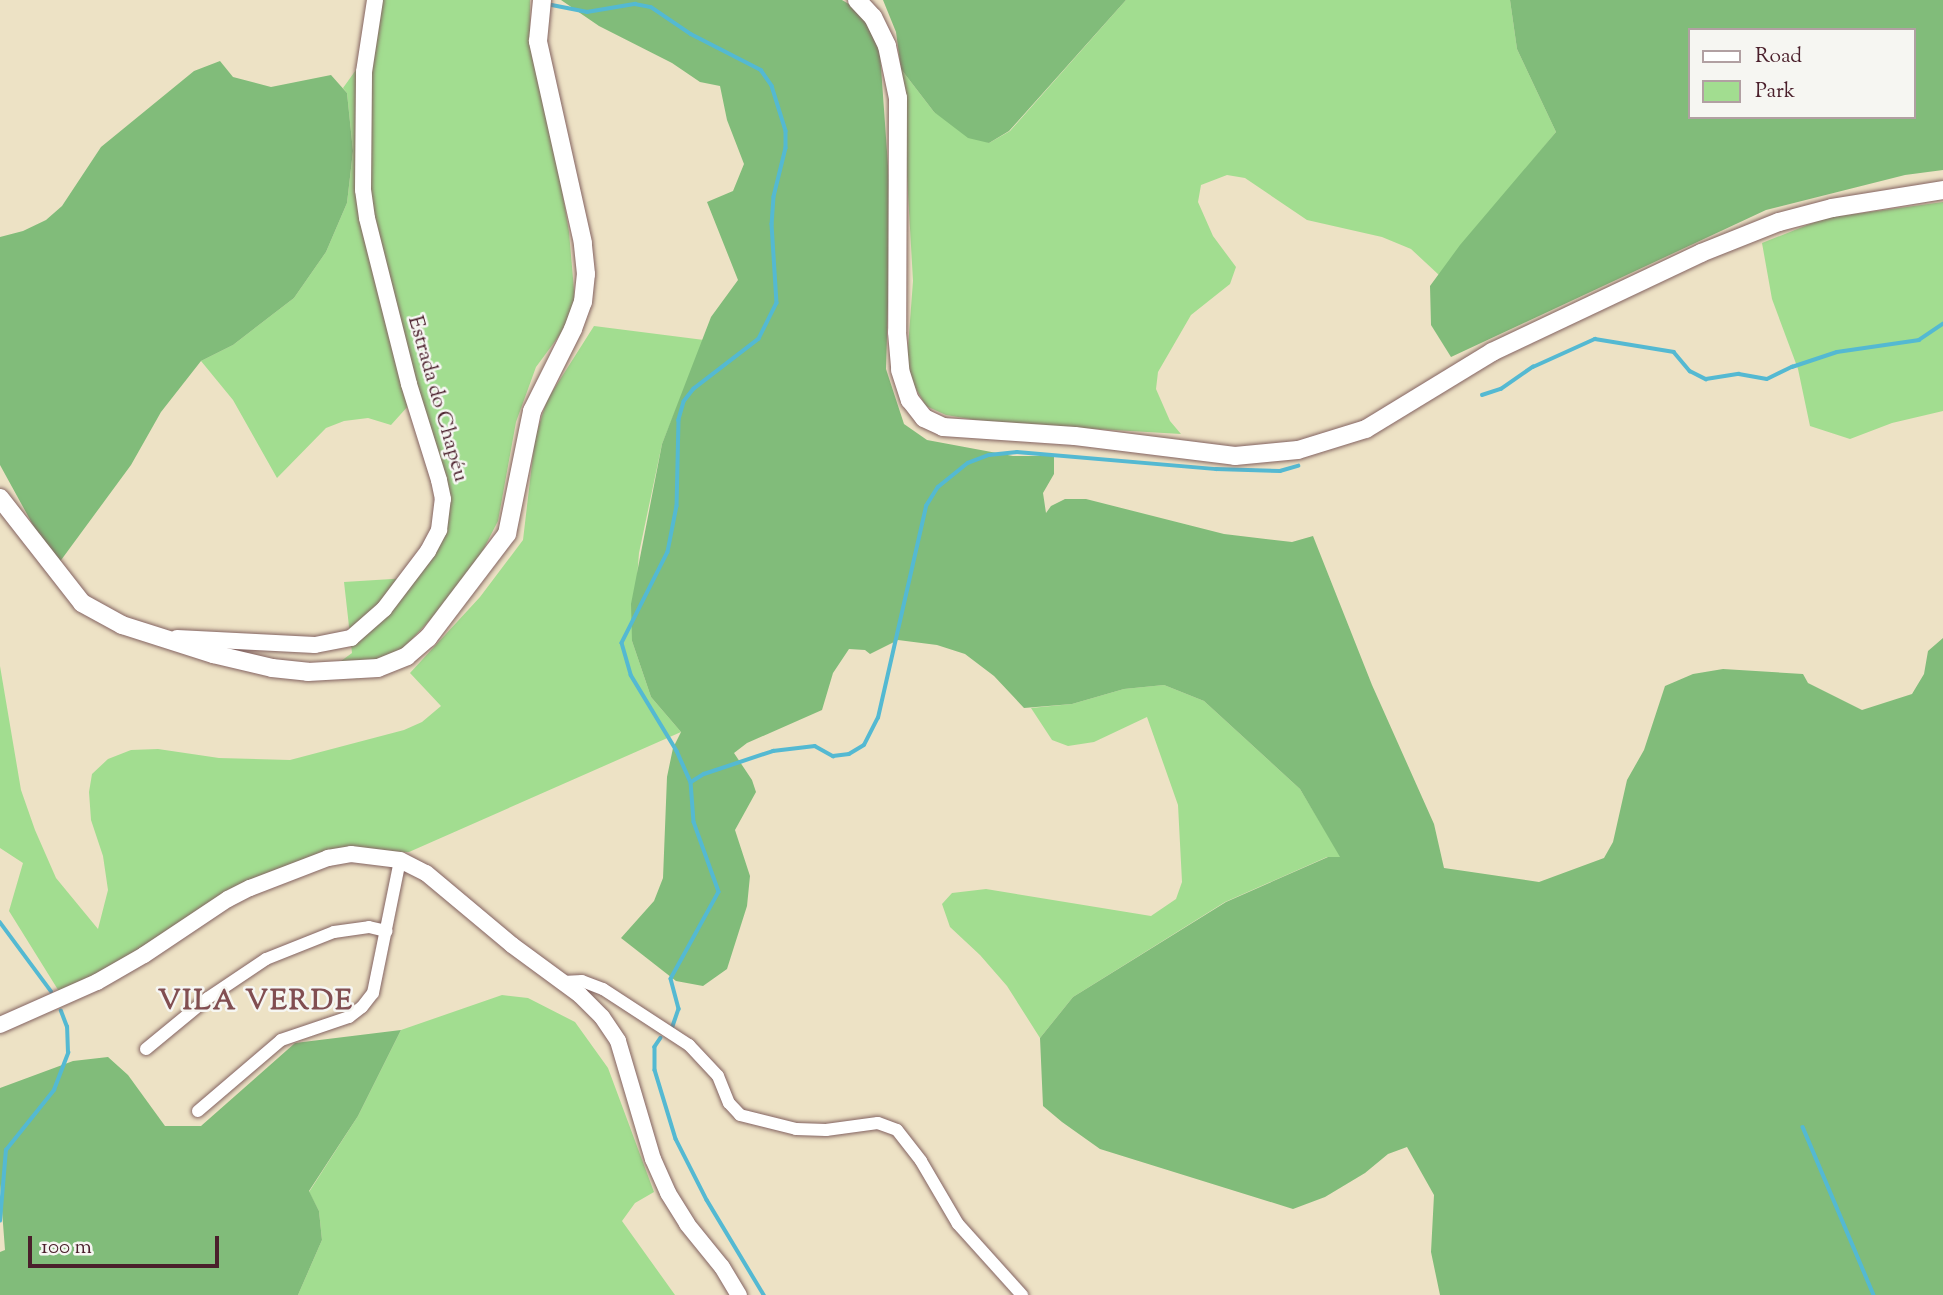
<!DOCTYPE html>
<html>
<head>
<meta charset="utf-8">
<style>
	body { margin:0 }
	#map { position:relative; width:1943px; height:1295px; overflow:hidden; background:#ede2c5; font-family:"Sorts Mill Goudy",serif }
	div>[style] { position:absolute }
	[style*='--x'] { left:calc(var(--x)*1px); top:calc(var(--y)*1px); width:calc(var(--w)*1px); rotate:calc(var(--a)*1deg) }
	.green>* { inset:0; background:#a2dd90 }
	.forest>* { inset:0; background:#81bc7a }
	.stream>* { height:3.5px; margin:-1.75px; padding:0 1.75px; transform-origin:1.75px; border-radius:1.75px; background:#54b9d2 }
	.roads { filter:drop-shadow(0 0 2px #836361) drop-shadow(0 0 2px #836361) }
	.minor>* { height:12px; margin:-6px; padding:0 6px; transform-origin:6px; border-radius:6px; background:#fff }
	.tertiary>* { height:16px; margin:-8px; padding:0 8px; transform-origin:8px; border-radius:8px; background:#fff }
	.secondary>* { height:18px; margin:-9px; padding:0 9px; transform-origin:9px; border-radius:9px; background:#fff }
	span { translate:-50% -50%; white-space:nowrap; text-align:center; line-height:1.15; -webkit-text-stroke:5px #f6f6f2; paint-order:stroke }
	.street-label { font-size:21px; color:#4a1f2b }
	.district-label { font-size:28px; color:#814e51; font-weight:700; letter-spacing:2px }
	.legend { position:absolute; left:1688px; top:28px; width:228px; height:91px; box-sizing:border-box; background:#f6f6f2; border:2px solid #b1a0a2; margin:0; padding:9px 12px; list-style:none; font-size:21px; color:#4a1f2b }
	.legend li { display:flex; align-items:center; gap:14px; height:35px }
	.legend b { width:35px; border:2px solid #b1a0a2 }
	.scale { position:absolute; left:28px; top:1236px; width:191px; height:32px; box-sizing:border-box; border:4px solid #4a1f2b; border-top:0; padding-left:9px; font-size:21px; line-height:24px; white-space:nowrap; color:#4a1f2b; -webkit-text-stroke:5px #f6f6f2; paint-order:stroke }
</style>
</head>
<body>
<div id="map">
	<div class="green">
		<div style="clip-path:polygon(370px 0,530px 0,530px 38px,554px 142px,569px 232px,576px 313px,536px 367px,516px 422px,498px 521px,467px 581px,392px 660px,357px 679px,326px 672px,352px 653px,344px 582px,408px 578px,444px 515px,409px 405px,391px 425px,368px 418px,344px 421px,326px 428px,277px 478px,233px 400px,201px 361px,233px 345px,294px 298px,326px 252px,347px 203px,353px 151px,347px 93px,343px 88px,363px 60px)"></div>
		<div style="clip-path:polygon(1126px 0,1510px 0,1517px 49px,1556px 132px,1439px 275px,1411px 249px,1382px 237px,1307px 220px,1245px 178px,1227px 175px,1201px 185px,1198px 202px,1213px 236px,1236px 267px,1230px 284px,1191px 315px,1158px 372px,1156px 389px,1170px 421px,1181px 434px,994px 423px,946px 415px,926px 406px,912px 382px,907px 361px,913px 281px,901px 69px,934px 112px,989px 143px,1010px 131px)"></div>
		<div style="clip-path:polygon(1943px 202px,1943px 411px,1892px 423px,1850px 439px,1810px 426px,1798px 369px,1772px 299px,1762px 243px,1825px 218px)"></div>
		<div style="clip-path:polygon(594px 326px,704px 340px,662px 444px,639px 553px,632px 641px,651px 697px,681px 732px,409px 852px,335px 855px,171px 934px,60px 993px,9px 911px,23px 863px,0 848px,0 666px,21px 790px,35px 830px,56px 878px,98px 929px,108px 890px,103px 856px,91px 820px,89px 792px,92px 774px,108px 759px,131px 750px,158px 749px,219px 758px,290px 760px,404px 730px,422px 722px,441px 706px,410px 673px,480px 597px,523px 540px,535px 438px,547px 400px)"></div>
		<div style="clip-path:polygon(1164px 685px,1204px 701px,1300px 789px,1341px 857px,1327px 857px,1225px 902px,1073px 997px,1040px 1038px,1007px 986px,980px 955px,950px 927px,942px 904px,952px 893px,986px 889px,1151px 916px,1176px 899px,1182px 882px,1178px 805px,1147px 717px,1094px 742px,1068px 746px,1052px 740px,1031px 708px,1072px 704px,1124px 689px)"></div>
		<div style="clip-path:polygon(502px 995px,528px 998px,575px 1022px,608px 1068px,654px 1192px,635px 1203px,622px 1221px,675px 1295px,298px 1295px,322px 1240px,319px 1211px,309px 1192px,358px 1116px,401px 1030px)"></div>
	</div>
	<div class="forest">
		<div style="clip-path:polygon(561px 0,842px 0,864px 13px,880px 53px,891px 208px,886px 369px,904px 424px,927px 440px,1013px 456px,1054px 456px,1054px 474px,1043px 493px,1046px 513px,1051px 506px,1065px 499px,1086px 499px,1224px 534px,1292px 542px,1313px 536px,1372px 685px,1434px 824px,1444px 868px,1539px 882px,1604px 858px,1613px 842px,1627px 780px,1644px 750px,1665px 686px,1693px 674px,1723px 669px,1803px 674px,1808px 683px,1862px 710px,1912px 694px,1924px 674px,1928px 651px,1943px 638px,1943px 1295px,1440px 1295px,1431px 1252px,1434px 1195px,1407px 1147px,1388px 1154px,1365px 1173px,1325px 1197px,1293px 1209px,1100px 1149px,1062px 1122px,1043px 1106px,1040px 1038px,1073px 997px,1226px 902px,1328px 857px,1340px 857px,1300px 789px,1204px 701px,1164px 685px,1124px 689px,1072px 704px,1024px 708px,994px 676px,965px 654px,937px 645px,898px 640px,870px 654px,865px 650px,849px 649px,833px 673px,822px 710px,747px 743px,734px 753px,752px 780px,756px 792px,735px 830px,750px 876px,747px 906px,727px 969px,703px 986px,676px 981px,621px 938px,654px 901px,663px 878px,667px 777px,673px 748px,681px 732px,651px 697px,632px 641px,631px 604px,662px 444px,711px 317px,738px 280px,707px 202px,733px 191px,744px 164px,727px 120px,720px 86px,700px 82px,672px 63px,599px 26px)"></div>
		<div style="clip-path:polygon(883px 0,1126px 0,1009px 131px,989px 143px,968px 138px,934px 112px,901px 69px,896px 32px)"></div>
		<div style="clip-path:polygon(evenodd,1510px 0,1943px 0,1943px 170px,1905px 175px,1766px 210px,1451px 357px,1431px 325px,1430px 286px,1460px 245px,1556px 132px,1517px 49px,1510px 0,1689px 30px,1913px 30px,1913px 117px,1689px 117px,1689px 30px)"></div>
		<div style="clip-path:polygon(220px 61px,233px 77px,271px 87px,331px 75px,347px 93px,353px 151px,347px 203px,326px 252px,294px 298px,233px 345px,201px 361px,161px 412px,131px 465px,56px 567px,0 465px,0 237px,23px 231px,46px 220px,62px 206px,101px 147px,194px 71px)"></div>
		<div style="clip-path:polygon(401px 1030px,358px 1116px,309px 1191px,319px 1211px,322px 1240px,298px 1295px,0 1295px,0 1252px,5px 1250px,0 1184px,0 1088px,73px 1061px,108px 1057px,128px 1075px,165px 1126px,201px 1126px,295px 1043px)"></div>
	</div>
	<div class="stream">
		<div style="--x:552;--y:5;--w:36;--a:11"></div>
		<div style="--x:587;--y:12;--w:49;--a:-9.5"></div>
		<div style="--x:635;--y:4;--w:16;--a:11"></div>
		<div style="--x:651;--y:7;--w:48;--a:34"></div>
		<div style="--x:691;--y:34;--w:79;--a:27.2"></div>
		<div style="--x:761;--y:70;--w:19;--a:55"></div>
		<div style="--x:772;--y:86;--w:47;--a:72.7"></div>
		<div style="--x:786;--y:131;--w:17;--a:90"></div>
		<div style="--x:786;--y:148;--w:50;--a:103.8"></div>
		<div style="--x:774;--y:197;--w:27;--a:94"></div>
		<div style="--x:772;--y:224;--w:79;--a:86.4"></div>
		<div style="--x:777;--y:303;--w:40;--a:116.6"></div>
		<div style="--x:759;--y:339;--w:82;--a:142.4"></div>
		<div style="--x:694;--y:389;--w:16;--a:128"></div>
		<div style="--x:684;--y:402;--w:19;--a:106"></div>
		<div style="--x:679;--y:420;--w:86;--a:91.3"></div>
		<div style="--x:677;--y:506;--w:47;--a:101.1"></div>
		<div style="--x:668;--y:552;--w:102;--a:116.8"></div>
		<div style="--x:622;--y:643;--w:33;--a:74"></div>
		<div style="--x:631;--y:675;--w:89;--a:58.8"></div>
		<div style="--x:677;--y:751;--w:34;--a:66"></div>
		<div style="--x:691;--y:782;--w:40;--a:85.7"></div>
		<div style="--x:694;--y:822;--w:74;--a:70.3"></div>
		<div style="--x:719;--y:892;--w:99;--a:118.9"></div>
		<div style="--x:671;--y:979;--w:31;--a:75"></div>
		<div style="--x:679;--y:1009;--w:21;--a:109"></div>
		<div style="--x:1482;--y:395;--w:20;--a:-18"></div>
		<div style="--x:1501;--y:389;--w:39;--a:-35"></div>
		<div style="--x:1533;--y:367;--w:68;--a:-24.3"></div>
		<div style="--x:1595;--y:339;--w:80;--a:9.3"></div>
		<div style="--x:1674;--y:352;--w:25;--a:50"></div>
		<div style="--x:1690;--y:371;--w:18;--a:27"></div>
		<div style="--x:1706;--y:379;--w:33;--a:-9"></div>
		<div style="--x:1739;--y:374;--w:28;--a:10"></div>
		<div style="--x:1767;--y:379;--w:28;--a:-26"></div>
		<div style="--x:1792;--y:367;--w:47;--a:-18.4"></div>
		<div style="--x:1837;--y:352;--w:83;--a:-8.3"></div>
		<div style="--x:1919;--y:340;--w:29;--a:-34"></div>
		<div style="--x:691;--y:782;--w:15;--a:-32"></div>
		<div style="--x:704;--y:774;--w:73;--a:-18.4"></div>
		<div style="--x:773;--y:751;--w:42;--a:-6.8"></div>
		<div style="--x:815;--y:746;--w:21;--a:29"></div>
		<div style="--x:833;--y:756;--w:16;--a:-7"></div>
		<div style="--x:849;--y:754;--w:17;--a:-31"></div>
		<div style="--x:864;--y:745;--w:30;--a:-63"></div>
		<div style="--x:878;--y:718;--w:217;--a:-77.2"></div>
		<div style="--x:926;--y:506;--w:22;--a:-58"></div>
		<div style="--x:938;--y:487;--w:38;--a:-39"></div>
		<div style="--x:968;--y:463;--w:22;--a:-21"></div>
		<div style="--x:989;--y:455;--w:28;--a:-6"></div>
		<div style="--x:1017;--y:452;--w:200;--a:4.9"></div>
		<div style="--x:1216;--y:469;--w:64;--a:1.8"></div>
		<div style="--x:1280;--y:471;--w:19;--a:-16"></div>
		<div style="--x:0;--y:922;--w:86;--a:53.5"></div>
		<div style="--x:661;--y:1038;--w:11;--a:124"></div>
		<div style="--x:655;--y:1047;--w:23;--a:90"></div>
		<div style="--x:655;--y:1070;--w:72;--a:73.1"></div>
		<div style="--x:676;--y:1139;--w:68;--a:63.1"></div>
		<div style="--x:707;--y:1200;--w:111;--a:59"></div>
		<div style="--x:1803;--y:1127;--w:182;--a:67.1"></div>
		<div style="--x:0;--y:1221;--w:71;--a:-85.2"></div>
		<div style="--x:6;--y:1150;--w:77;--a:-51.3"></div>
		<div style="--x:54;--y:1090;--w:40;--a:-69"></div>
		<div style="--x:68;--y:1053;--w:26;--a:-92"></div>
		<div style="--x:67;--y:1027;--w:17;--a:-111"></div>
	</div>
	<div class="roads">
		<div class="minor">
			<div style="--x:563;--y:982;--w:19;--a:-3"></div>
			<div style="--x:582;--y:981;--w:22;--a:21"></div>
			<div style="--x:603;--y:989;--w:103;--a:33.1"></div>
			<div style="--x:689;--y:1045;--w:42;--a:46.9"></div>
			<div style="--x:718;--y:1076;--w:29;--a:68"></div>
			<div style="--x:729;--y:1103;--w:16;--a:47"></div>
			<div style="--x:740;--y:1115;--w:58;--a:14"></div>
			<div style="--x:796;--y:1129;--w:30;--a:2"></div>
			<div style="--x:826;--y:1130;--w:52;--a:-7.7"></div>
			<div style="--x:878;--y:1123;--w:20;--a:20"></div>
			<div style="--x:897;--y:1130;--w:39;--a:52"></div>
			<div style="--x:921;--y:1161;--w:73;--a:59.6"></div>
			<div style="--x:958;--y:1224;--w:96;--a:48"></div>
			<div style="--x:146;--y:1049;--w:80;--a:-39.4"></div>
			<div style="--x:208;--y:998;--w:70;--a:-33.9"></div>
			<div style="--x:266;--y:959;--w:73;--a:-21.7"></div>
			<div style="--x:334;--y:932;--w:35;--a:-8"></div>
			<div style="--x:369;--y:927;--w:18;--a:13"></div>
			<div style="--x:198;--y:1111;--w:109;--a:-40.5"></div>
			<div style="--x:281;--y:1040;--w:72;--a:-18.7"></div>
			<div style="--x:349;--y:1017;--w:16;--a:-38"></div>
			<div style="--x:362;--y:1007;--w:18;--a:-52"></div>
			<div style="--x:373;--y:993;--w:136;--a:-78.5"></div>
		</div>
		<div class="tertiary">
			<div style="--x:177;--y:638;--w:138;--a:2.9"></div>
			<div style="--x:315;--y:645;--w:37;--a:-11"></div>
			<div style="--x:351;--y:638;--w:44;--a:-41.3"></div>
			<div style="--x:384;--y:609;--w:73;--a:-52.8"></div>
			<div style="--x:428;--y:551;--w:24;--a:-62"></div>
			<div style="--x:439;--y:530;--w:31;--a:-83"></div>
			<div style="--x:443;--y:499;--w:19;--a:-102"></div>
			<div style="--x:439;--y:480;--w:101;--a:-107.4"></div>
			<div style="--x:409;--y:384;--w:171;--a:-104.2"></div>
			<div style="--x:367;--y:218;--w:28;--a:-98"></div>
			<div style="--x:363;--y:190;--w:118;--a:-89.5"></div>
			<div style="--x:364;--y:72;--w:73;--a:-81.3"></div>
			<div style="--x:0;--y:1025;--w:106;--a:-23.9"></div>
			<div style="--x:97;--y:982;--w:54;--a:-29.9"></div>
			<div style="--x:144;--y:955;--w:101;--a:-33.7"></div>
			<div style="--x:228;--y:899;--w:25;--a:-27"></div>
			<div style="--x:250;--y:888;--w:84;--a:-21"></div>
			<div style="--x:328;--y:858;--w:23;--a:-10"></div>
			<div style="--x:351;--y:854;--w:49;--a:7"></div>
			<div style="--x:400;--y:860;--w:29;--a:27"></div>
			<div style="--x:426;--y:873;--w:112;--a:39.9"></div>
			<div style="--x:512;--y:945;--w:84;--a:36.3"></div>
			<div style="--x:580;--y:995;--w:31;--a:45"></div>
			<div style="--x:602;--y:1017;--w:29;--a:56"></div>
			<div style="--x:618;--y:1041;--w:123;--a:73.5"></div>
			<div style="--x:653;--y:1159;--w:37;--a:66"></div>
			<div style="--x:668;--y:1193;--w:36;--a:58"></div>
			<div style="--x:687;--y:1224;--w:55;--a:50.9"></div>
			<div style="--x:722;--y:1267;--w:33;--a:59"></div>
		</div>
		<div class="secondary">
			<div style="--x:857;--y:0;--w:23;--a:47"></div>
			<div style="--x:873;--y:17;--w:32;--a:64"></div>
			<div style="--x:887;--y:46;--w:53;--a:78.1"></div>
			<div style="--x:898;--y:98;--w:234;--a:90.2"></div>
			<div style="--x:897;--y:332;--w:38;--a:85"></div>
			<div style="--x:900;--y:370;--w:32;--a:72"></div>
			<div style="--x:910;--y:400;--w:23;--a:52"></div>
			<div style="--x:924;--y:418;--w:21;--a:25"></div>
			<div style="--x:943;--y:427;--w:132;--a:3.9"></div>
			<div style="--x:1075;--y:436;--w:161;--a:7.1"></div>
			<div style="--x:1235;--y:456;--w:63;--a:-5.4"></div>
			<div style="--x:1298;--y:450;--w:71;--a:-17.2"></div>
			<div style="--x:1366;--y:429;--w:148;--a:-31.4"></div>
			<div style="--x:1492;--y:352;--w:231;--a:-25.3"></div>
			<div style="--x:1701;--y:253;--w:84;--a:-21.7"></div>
			<div style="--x:1779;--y:222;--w:55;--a:-14.8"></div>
			<div style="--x:1832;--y:208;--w:112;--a:-9.2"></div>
			<div style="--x:0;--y:498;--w:133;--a:52"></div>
			<div style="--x:82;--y:603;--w:46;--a:28.8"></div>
			<div style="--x:122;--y:625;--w:96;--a:17.7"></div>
			<div style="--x:213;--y:654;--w:61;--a:13.3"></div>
			<div style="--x:272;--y:668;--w:36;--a:6"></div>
			<div style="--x:308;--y:672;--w:70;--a:-3.3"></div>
			<div style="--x:378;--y:668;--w:31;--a:-22"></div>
			<div style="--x:407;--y:656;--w:28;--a:-41"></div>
			<div style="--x:428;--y:638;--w:131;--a:-52.8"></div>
			<div style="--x:507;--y:534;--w:126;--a:-78.5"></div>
			<div style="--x:532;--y:411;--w:92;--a:-63.4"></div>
			<div style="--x:573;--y:329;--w:29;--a:-70"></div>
			<div style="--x:583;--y:302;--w:28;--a:-84"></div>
			<div style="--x:586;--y:274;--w:31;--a:-96"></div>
			<div style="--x:583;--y:243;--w:207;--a:-102.6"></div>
			<div style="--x:538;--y:41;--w:41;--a:-84.4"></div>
		</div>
	</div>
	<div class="street-label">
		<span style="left:437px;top:399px;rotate:74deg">Estrada do Chapéu</span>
	</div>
	<div class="district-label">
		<span style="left:256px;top:1002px">VILA VERDE</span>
	</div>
	<ul class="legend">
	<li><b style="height:9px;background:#fff"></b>Road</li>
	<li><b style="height:19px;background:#a2dd90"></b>Park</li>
	</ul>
	<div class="scale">100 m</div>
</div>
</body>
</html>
